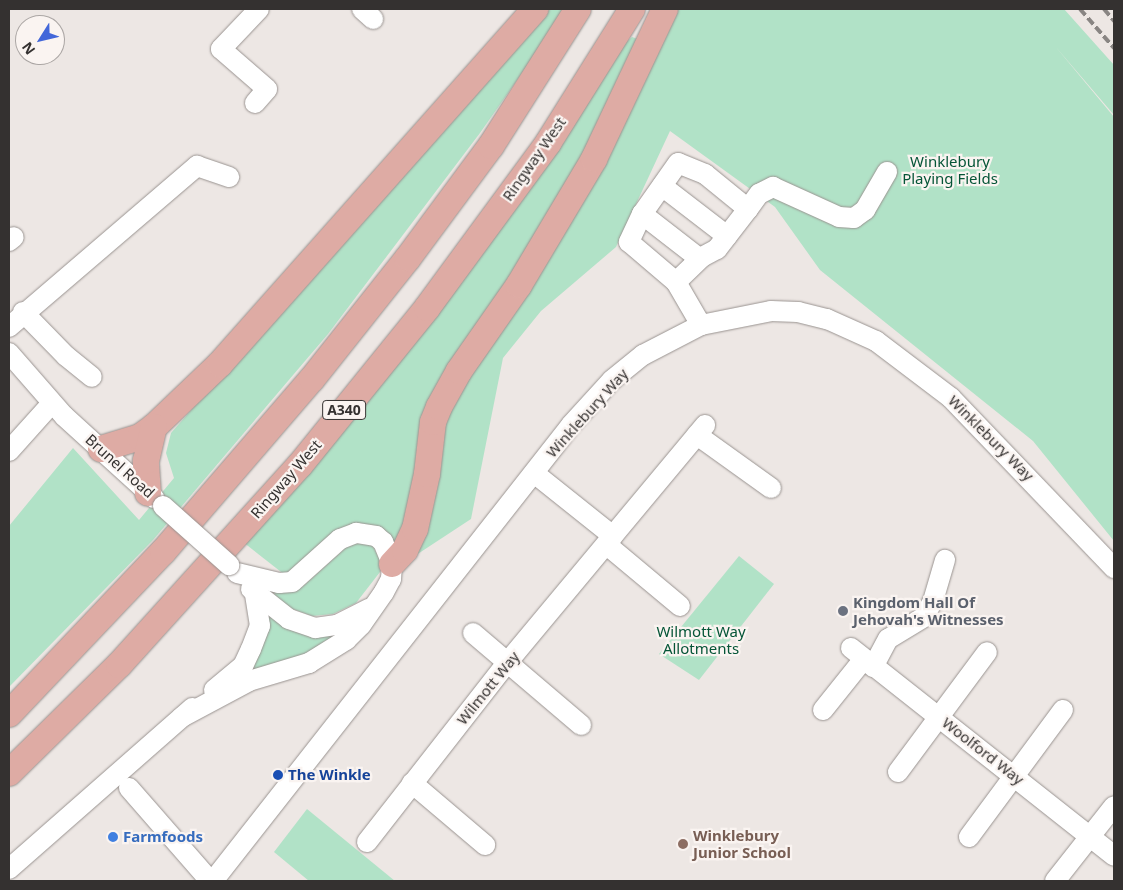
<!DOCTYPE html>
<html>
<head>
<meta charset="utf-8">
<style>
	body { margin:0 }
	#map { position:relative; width:1123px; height:890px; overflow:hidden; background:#ede7e4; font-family:"Noto Sans",sans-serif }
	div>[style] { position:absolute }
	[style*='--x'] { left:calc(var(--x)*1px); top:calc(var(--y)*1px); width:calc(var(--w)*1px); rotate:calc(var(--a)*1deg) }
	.green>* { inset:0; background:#b1e2c7 }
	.roads { filter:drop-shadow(0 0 1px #999390) drop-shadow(0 0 1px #999390) }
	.minor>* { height:20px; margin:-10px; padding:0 10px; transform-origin:10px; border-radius:10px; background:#fff }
	.major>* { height:26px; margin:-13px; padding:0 13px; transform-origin:13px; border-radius:13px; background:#deaba4 }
	.rail>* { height:4px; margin-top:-2px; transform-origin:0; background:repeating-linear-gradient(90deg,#898583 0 8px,transparent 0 12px) }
	.bridges { filter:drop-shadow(0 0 1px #999390) drop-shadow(0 0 1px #999390) }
	.minor-bridge>* { height:20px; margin:-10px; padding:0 10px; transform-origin:10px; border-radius:10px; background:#fff }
	.dots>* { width:14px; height:14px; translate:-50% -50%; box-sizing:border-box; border:2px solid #faf4f1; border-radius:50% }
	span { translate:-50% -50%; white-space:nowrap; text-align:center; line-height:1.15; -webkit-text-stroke:4.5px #faf4f1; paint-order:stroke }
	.shield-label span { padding:1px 4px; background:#faf4f1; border:1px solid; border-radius:4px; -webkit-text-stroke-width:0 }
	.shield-label { font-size:14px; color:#343130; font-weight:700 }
	.street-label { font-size:15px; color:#343130 }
	.park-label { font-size:15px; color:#055537 }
	.worship-label { font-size:15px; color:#5b616d; font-weight:700 }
	.left { translate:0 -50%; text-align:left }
	.transit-label { font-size:15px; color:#164399; font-weight:700 }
	.education-label { font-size:15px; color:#785e54; font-weight:700 }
	.shop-label { font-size:15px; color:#366cbe; font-weight:700 }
	.frame { position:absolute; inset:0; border:10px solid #343130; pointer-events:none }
	.north { position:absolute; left:15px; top:15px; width:50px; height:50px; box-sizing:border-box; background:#faf4f1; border:1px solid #aba6a4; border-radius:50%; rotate:234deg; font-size:14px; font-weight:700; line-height:20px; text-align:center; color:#343130 }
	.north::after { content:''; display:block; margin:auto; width:18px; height:22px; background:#4367d9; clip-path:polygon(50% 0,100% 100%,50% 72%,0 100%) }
</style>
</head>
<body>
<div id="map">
	<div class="green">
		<div style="clip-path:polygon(545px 9px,567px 9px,480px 133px,328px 334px,153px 540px,9px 687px,9px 526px,73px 448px,139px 520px,174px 478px,166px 453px,171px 433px)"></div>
		<div style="clip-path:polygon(678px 9px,1064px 9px,1114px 65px,1114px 115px,1055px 46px,1114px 117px,1114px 541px,1033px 441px,820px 270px,775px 207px,670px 131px,616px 247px,541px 311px,503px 358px,471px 519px,407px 561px,372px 527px,285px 575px,243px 542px,623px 45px,632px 37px,641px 40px,674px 16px)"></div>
		<div style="clip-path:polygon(353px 541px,372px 544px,382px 564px,380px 572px,356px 603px,333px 614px,312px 616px,287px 607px,277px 599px,273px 591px,302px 587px)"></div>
		<div style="clip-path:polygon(739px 556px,774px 584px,699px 680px,659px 654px)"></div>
		<div style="clip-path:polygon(268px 612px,337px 635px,299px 658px,255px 671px,251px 660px)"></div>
		<div style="clip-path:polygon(307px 809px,395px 881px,309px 881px,274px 852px)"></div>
	</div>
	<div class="roads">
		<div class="minor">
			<div style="--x:362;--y:9;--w:15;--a:42"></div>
			<div style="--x:255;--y:103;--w:18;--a:-49"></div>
			<div style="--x:267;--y:89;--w:61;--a:-139"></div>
			<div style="--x:221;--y:49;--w:55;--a:-46.5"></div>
			<div style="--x:662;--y:186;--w:82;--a:37.6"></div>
			<div style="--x:748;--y:209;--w:19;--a:-54"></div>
			<div style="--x:759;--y:194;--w:16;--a:-27"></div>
			<div style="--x:773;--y:187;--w:72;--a:24.4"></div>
			<div style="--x:839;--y:217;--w:15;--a:4"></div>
			<div style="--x:854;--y:218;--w:14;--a:-36"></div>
			<div style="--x:865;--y:210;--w:44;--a:-59.9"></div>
			<div style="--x:642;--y:214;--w:73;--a:37.8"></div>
			<div style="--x:9;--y:241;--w:6;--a:-39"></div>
			<div style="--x:676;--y:282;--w:36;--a:-44"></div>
			<div style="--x:702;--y:257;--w:17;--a:-28"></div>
			<div style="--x:717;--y:249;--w:51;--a:-52.2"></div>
			<div style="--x:748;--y:209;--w:55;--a:-140.9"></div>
			<div style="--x:705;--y:174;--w:29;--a:-158"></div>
			<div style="--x:678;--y:163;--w:62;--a:125.2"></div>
			<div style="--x:642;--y:214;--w:31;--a:115"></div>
			<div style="--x:629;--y:242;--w:62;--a:40.4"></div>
			<div style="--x:676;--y:282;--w:50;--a:59.8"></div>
			<div style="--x:23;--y:312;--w:62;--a:45.7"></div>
			<div style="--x:66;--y:356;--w:33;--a:39"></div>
			<div style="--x:9;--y:327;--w:248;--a:-40.6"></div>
			<div style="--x:197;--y:166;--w:34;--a:19"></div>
			<div style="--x:9;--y:353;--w:84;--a:48.9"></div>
			<div style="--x:64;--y:416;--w:122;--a:42.3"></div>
			<div style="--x:697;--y:435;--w:91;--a:35.6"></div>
			<div style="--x:9;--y:451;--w:64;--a:-48.1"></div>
			<div style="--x:534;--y:473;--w:101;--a:38.6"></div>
			<div style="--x:607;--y:545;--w:95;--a:39.9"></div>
			<div style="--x:251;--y:589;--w:48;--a:38.3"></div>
			<div style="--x:289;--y:619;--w:28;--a:19"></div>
			<div style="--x:315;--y:628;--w:22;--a:-8"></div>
			<div style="--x:337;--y:625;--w:35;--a:-27"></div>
			<div style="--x:473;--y:633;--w:142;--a:40.4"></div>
			<div style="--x:851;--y:648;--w:335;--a:38.3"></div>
			<div style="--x:873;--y:667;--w:32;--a:-62"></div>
			<div style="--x:888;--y:639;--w:42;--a:-31.4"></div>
			<div style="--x:924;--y:617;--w:18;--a:-61"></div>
			<div style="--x:933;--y:601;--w:43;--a:-73.7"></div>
			<div style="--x:214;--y:690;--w:38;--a:-40"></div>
			<div style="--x:243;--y:666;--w:19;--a:-65"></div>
			<div style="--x:251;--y:649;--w:25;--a:-69"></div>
			<div style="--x:260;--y:626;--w:32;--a:-99"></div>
			<div style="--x:823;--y:710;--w:64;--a:-51.3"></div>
			<div style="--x:182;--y:717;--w:76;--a:-28.2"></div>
			<div style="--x:249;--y:681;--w:63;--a:-16.7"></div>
			<div style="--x:309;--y:663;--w:44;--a:-31.9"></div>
			<div style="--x:346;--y:640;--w:21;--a:-45"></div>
			<div style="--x:361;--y:625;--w:40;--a:-55.1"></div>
			<div style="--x:384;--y:592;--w:15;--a:-62"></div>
			<div style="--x:391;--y:579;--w:15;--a:-86"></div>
			<div style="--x:392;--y:564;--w:24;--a:-112"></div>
			<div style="--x:383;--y:542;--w:9;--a:-139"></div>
			<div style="--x:376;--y:536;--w:20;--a:-171"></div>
			<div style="--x:356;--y:533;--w:17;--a:159"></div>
			<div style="--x:340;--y:539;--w:64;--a:138.1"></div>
			<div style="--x:292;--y:582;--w:13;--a:176"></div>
			<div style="--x:279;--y:583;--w:43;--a:-166.6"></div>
			<div style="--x:898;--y:772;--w:149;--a:-53.4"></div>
			<div style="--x:412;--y:783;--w:96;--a:40.3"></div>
			<div style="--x:129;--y:788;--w:123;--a:48.9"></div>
			<div style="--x:969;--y:837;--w:158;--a:-53.5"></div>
			<div style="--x:367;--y:842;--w:226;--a:-52"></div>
			<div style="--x:506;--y:664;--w:311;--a:-50.2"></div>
			<div style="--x:9;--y:869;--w:244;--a:-41.3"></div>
			<div style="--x:213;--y:881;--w:580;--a:-51.86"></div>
			<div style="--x:571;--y:425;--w:61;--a:-47.7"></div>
			<div style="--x:612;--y:380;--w:40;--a:-39"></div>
			<div style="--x:643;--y:355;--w:65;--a:-27.3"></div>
			<div style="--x:701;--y:325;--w:71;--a:-11.3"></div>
			<div style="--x:771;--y:311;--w:27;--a:2"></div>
			<div style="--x:798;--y:312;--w:30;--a:14"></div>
			<div style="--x:827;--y:319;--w:54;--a:24.2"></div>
			<div style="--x:876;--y:341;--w:94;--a:37.2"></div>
			<div style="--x:951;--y:398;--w:236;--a:46.2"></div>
			<div style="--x:1055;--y:881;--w:95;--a:-51.8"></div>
		</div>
		<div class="major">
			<div style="--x:101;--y:449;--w:41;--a:-17.1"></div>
			<div style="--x:140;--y:437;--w:17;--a:-36"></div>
			<div style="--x:154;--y:427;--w:91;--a:-43.7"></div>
			<div style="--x:220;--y:364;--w:475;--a:-48.4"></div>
			<div style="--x:148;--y:493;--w:32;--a:-94"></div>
			<div style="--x:146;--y:461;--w:35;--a:-77"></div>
			<div style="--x:392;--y:564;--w:19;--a:-47"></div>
			<div style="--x:405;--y:550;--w:23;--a:-65"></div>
			<div style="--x:415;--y:529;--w:56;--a:-77.7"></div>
			<div style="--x:427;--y:474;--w:52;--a:-83.4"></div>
			<div style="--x:433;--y:422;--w:16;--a:-68"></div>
			<div style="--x:439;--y:407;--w:41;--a:-60.9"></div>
			<div style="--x:459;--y:371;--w:105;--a:-55.1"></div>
			<div style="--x:519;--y:285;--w:147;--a:-59.2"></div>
			<div style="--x:594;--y:159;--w:166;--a:-64.7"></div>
			<div style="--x:9;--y:714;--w:224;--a:-46.5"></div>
			<div style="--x:163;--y:552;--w:228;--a:-49.3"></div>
			<div style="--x:312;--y:379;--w:154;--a:-51.6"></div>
			<div style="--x:408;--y:258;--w:139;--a:-53.5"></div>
			<div style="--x:491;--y:146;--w:162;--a:-57.6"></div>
			<div style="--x:9;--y:773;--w:154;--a:-44.5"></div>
			<div style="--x:119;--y:665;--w:270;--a:-47.9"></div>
			<div style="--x:300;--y:465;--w:202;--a:-51"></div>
			<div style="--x:427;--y:308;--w:205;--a:-53.7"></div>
			<div style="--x:548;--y:143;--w:158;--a:-57.9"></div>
		</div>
	</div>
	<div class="rail">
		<div style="--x:1080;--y:9;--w:52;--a:48.9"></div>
		<div style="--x:1104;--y:9;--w:16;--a:50"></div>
	</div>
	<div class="bridges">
		<div class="minor-bridge">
			<div style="--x:163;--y:506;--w:89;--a:41.8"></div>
		</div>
	</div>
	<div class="dots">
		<div style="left:843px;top:611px;background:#6b7280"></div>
		<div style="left:278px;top:775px;background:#1a4fb4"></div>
		<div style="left:113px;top:837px;background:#3f7fe0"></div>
		<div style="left:683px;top:844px;background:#8d6e63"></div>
	</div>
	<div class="shield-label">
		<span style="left:344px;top:410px">A340</span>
	</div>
	<div class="street-label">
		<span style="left:534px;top:159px;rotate:-55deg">Ringway West</span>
		<span style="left:587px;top:413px;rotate:-48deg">Winklebury Way</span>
		<span style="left:991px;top:438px;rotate:45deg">Winklebury Way</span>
		<span style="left:120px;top:466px;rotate:42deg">Brunel Road</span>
		<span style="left:286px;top:479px;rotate:-49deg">Ringway West</span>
		<span style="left:488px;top:688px;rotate:-51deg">Wilmott Way</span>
		<span style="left:983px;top:751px;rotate:38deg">Woolford Way</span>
	</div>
	<div class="park-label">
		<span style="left:950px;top:170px">Winklebury<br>Playing Fields</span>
		<span style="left:701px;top:640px">Wilmott Way<br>Allotments</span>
	</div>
	<div class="worship-label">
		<span class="left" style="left:853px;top:611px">Kingdom Hall Of<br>Jehovah's Witnesses</span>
	</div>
	<div class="transit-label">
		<span class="left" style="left:288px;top:775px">The Winkle</span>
	</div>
	<div class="education-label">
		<span class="left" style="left:693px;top:844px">Winklebury<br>Junior School</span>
	</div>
	<div class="shop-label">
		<span class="left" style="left:123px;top:837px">Farmfoods</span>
	</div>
	<div class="frame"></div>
	<div class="north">N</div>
</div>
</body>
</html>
